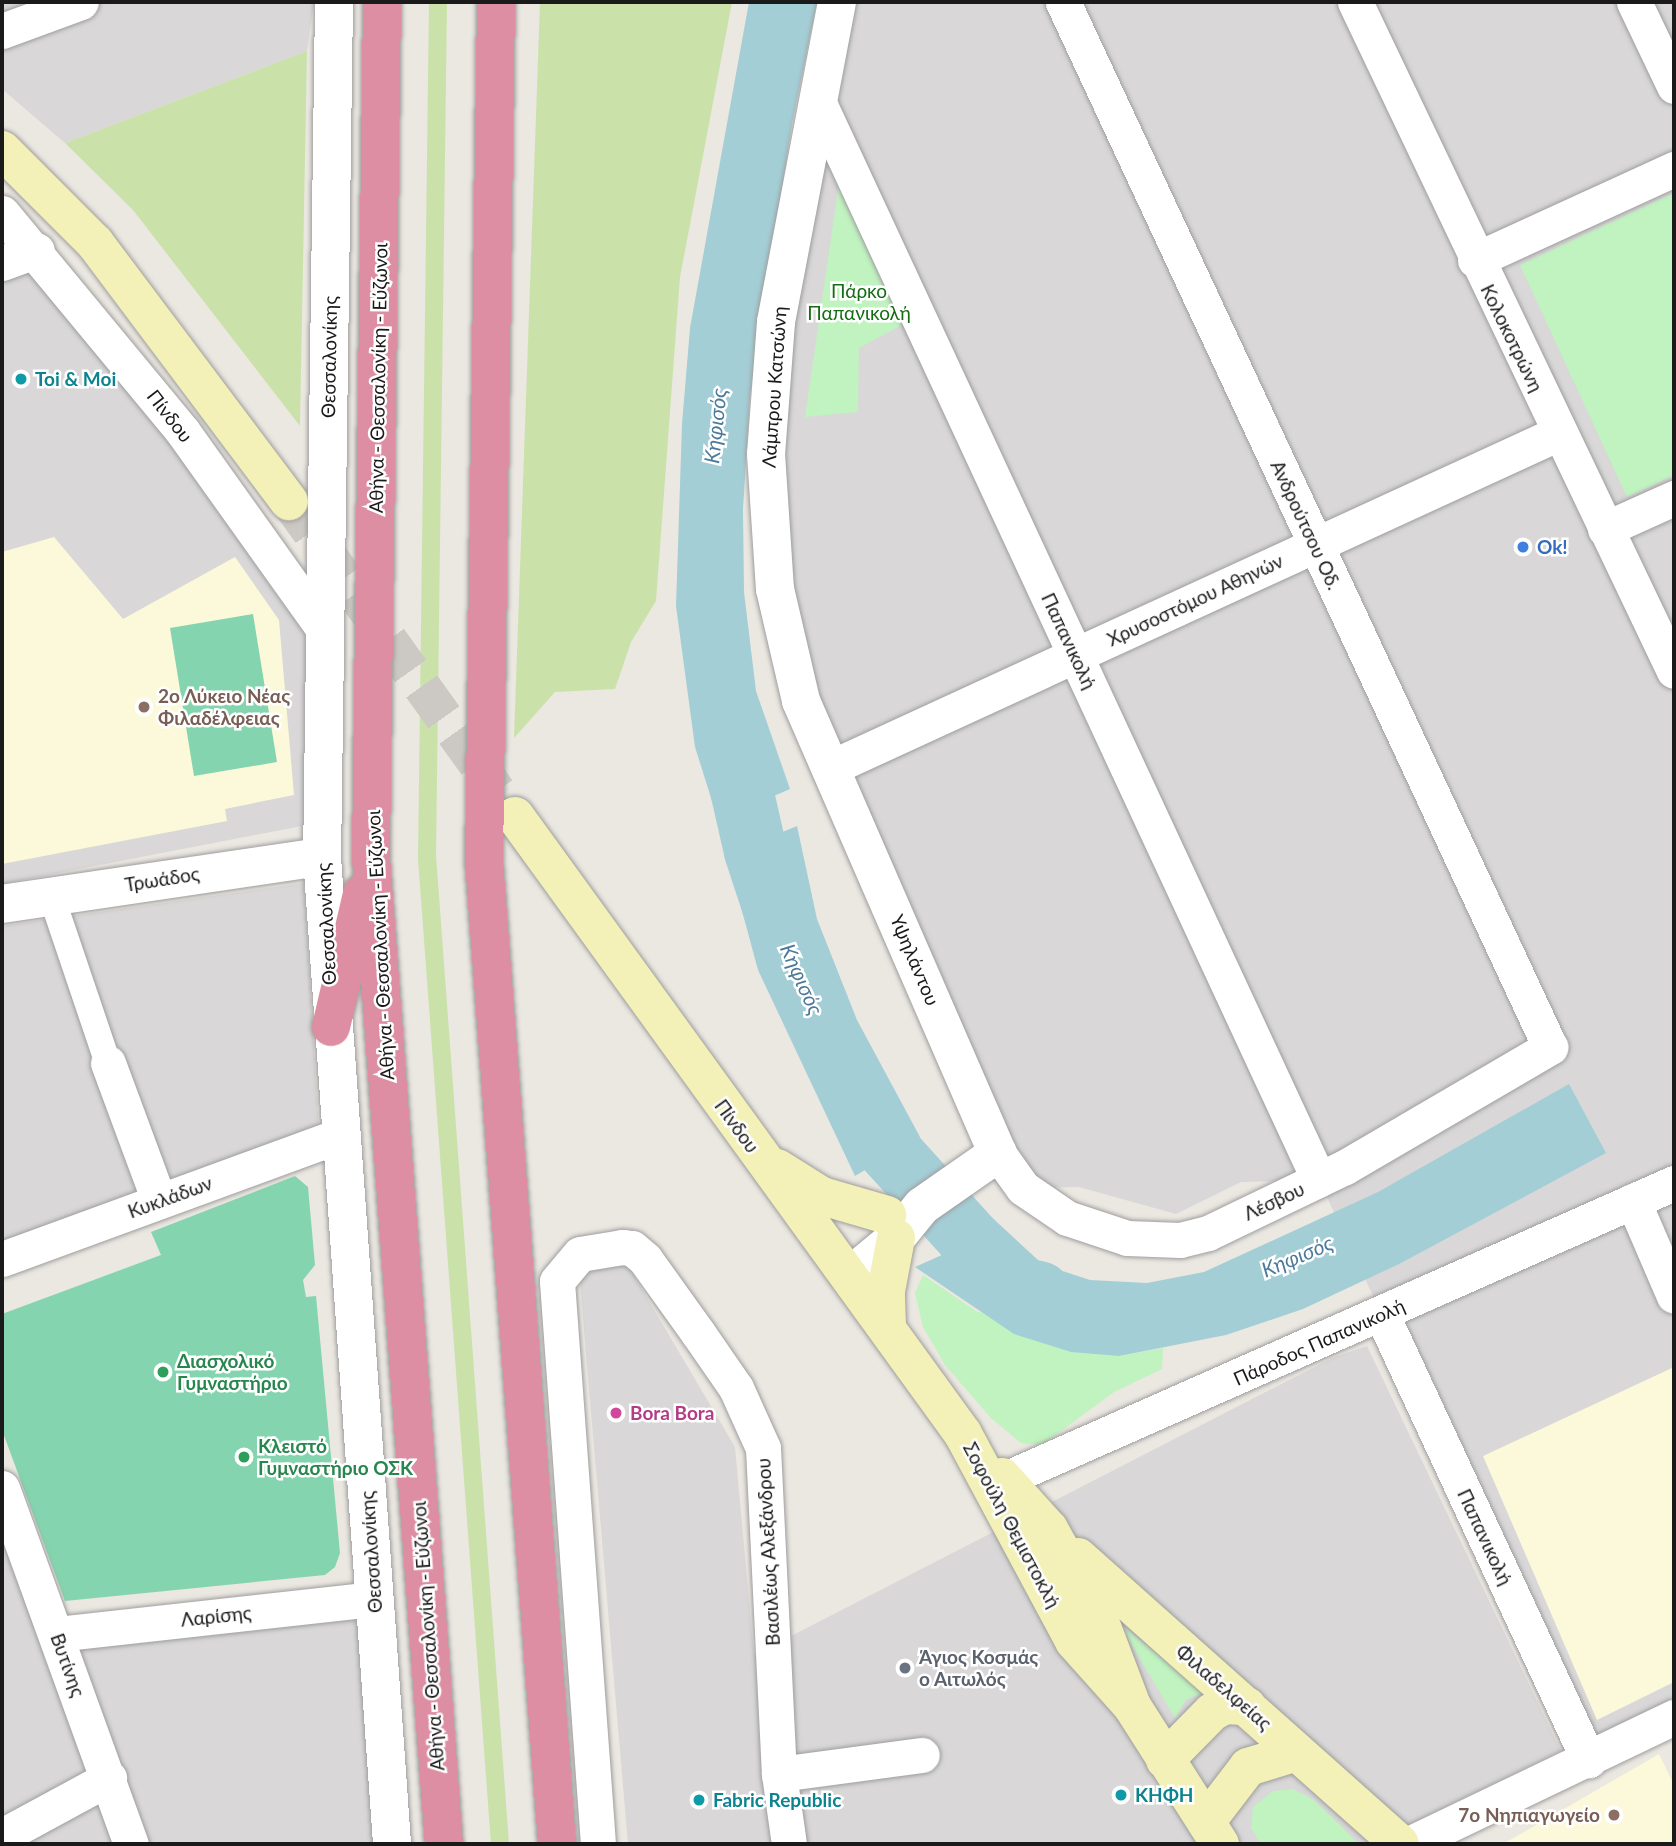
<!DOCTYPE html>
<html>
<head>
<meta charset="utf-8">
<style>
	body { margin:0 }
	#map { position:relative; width:1676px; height:1846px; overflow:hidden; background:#ebe7e1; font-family:Lato,sans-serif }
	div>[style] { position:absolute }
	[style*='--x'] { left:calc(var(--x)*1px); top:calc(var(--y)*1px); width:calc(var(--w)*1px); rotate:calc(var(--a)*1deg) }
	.residential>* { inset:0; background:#d9d7d8 }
	.education>* { inset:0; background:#fbf9da }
	.grass>* { inset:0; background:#cae2aa }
	.park>* { inset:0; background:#c0f3c0 }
	.pitch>* { inset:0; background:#84d5af }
	.water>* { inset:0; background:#a4ced6 }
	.river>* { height:63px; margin:-31.5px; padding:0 31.5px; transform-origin:31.5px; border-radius:31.5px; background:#a4ced6 }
	.secondary-tunnel>* { height:38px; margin-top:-19px; transform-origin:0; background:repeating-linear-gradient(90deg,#ccc8c3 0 38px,transparent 0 57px) }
	.roads { filter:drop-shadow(0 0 2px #9e9e9e) drop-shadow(0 0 2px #9e9e9e) }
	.pedestrian>* { height:26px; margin:-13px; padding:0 13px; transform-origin:13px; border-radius:13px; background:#fff }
	.minor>* { height:35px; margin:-17.5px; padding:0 17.5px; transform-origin:17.5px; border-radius:17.5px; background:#fff }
	.tertiary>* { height:38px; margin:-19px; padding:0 19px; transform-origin:19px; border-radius:19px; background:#fff }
	.secondary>* { height:38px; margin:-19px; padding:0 19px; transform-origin:19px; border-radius:19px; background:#f3f1b7 }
	.motorway>* { height:38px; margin:-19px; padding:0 19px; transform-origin:19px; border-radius:19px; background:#dd8ea3 }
	.dots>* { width:19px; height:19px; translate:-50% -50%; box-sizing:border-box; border:4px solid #fff; border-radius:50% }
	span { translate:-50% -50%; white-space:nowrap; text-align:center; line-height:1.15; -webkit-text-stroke:5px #fff; paint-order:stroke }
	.park-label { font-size:19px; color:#146d14 }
	.street-label { font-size:19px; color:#1a1a1a }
	.culture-label { font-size:19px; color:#0d838f; font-weight:700 }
	.left { translate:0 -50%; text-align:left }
	.shop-label { font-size:19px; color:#366cbe; font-weight:700 }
	.education-label { font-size:19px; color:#785e54; font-weight:700 }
	.right { translate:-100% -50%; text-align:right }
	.leisure-label { font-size:19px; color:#27864d; font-weight:700 }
	.hotel-label { font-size:19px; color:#b23c85; font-weight:700 }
	.worship-label { font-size:19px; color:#5b616d; font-weight:700 }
	.water-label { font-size:21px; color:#4d7a9a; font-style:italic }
	.frame { position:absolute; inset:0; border:4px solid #1a1a1a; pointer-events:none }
</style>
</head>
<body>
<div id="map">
	<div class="residential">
		<div style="clip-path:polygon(2px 2px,314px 2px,307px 51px,65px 143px,2px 89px)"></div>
		<div style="clip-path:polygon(829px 2px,1674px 2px,1674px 1718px,1589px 1760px,1319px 1180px,1241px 1182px,1176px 1214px,1079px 1187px,1023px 1188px,801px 701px,776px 322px)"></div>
		<div style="clip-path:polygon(2px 228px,133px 389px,306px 634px,307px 825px,2px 884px)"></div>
		<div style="clip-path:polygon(304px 883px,319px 1134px,2px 1250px,2px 926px)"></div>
		<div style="clip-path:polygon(624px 1259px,735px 1447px,754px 1655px,1334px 1357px,1367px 1346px,1561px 1751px,1369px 1844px,628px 1844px,578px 1260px)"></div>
		<div style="clip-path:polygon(2px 1529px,49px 1649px,358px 1616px,377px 1844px,2px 1844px)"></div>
	</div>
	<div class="education">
		<div style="clip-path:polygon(54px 537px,123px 619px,235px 557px,279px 620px,294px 795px,225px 809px,227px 821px,2px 864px,2px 552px)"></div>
		<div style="clip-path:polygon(1674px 1367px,1674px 1682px,1597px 1720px,1483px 1456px)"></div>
		<div style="clip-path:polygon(1659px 1754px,1674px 1785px,1674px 1844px,1503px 1844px)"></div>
	</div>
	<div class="grass">
		<div style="clip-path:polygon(429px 2px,447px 2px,436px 855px,509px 1844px,491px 1844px,418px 859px)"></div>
		<div style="clip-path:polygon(540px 2px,732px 2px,680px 277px,656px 601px,631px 642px,615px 689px,555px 692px,514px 738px)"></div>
		<div style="clip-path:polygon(307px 51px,300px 426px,133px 210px,65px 143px)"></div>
	</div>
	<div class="park">
		<div style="clip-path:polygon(840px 176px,909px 321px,859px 348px,858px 412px,805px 417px)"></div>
		<div style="clip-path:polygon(1674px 193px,1674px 475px,1627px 497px,1520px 265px)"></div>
		<div style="clip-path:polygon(923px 1275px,976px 1311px,1119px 1356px,1163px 1348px,1162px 1369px,1114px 1392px,1042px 1445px,1021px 1443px,991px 1418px,945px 1365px,923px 1327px,915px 1293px)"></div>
		<div style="clip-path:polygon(1118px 1622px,1204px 1692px,1186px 1700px,1175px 1718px)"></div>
		<div style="clip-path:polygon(1293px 1789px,1314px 1800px,1359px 1844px,1261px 1844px,1251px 1828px,1253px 1807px,1273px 1791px)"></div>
	</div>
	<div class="pitch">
		<div style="clip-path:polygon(253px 614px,277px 762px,194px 776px,170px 628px)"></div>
		<div style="clip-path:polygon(295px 1176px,308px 1187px,315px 1265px,303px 1280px,306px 1297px,316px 1296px,340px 1553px,335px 1567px,325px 1575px,65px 1601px,2px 1430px,2px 1314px,161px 1255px,151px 1232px)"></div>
	</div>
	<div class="water">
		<div style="clip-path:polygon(749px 2px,817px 2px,792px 124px,750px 397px,743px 509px,744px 592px,756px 691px,790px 789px,718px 820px,695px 747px,676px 606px,682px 424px,690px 328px)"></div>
		<div style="clip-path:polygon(797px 826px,817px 919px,857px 1020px,920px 1137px,855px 1176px,758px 970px,727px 855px)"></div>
		<div style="clip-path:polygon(1569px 1084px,1606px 1153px,1399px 1264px,1303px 1309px,1226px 1335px,1119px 1356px,1071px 1352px,1014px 1334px,915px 1267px,991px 1233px,1035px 1262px,1090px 1280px,1147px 1283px,1204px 1272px,1378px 1192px)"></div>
	</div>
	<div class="river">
		<div style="--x:726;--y:723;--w:131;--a:77.2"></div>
		<div style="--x:755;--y:851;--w:80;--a:71.8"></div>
		<div style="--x:847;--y:1079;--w:78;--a:60.2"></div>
		<div style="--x:886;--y:1147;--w:125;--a:47.9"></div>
		<div style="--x:970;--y:1240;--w:72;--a:42.8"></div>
		<div style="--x:1023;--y:1289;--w:16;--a:11"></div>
	</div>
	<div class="secondary-tunnel">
		<div style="--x:289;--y:501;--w:357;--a:54.4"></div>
	</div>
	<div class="roads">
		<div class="pedestrian">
			<div style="--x:51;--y:895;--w:177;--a:71.3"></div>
		</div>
		<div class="minor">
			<div style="--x:1355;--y:2;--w:741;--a:64.51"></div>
			<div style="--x:1634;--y:2;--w:93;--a:64.5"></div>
			<div style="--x:2;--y:31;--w:84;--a:-20.2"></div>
			<div style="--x:819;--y:103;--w:1187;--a:65.1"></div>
			<div style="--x:2;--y:213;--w:284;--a:50.4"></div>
			<div style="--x:183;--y:432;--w:243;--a:54.5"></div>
			<div style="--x:1475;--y:260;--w:219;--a:-24.6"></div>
			<div style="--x:2;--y:263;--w:37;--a:-20"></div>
			<div style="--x:1605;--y:529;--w:76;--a:-24.2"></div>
			<div style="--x:832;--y:767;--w:800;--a:-24.68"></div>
			<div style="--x:108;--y:1063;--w:147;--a:69.7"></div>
			<div style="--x:998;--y:1153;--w:43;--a:54.5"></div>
			<div style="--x:1023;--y:1188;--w:53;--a:34.3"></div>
			<div style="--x:1067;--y:1218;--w:63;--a:18.4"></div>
			<div style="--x:1127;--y:1238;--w:53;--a:2.2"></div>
			<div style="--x:1180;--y:1240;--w:29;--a:-14"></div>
			<div style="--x:1208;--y:1233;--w:152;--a:-25.7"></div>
			<div style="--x:1345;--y:1167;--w:238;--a:-30.3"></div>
			<div style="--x:1550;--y:1047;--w:1153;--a:-114.99"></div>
			<div style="--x:1633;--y:1201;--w:103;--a:66.7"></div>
			<div style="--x:2;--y:1259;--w:359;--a:-20.1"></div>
			<div style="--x:1382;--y:1315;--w:491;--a:65.1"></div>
			<div style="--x:1005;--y:1479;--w:732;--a:-23.87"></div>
			<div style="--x:2;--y:1488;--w:379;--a:70.1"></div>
			<div style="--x:57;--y:1634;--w:320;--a:-6.3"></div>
			<div style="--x:779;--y:1774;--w:144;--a:-7.6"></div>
			<div style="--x:2;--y:1836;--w:122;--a:-28.5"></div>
			<div style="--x:598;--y:1844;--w:564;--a:-94.17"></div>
			<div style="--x:557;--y:1281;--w:35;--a:-50"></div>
			<div style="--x:580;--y:1254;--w:43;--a:-9.5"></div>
			<div style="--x:622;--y:1247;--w:10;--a:6"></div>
			<div style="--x:632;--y:1248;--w:17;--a:40"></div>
			<div style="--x:645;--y:1259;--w:91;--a:54.4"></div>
			<div style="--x:698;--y:1333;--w:67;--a:55.4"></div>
			<div style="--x:736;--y:1388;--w:66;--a:65.8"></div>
			<div style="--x:763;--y:1448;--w:326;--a:87.2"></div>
			<div style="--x:779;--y:1774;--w:71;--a:81.9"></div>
			<div style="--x:1409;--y:1844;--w:294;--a:-25.6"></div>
		</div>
		<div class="tertiary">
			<div style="--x:334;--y:2;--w:855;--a:90.8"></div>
			<div style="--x:322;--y:857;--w:989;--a:85.94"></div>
			<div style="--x:837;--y:2;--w:326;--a:100.8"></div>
			<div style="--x:776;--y:322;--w:132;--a:94.3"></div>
			<div style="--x:766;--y:454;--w:135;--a:86.2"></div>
			<div style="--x:775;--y:589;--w:115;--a:76.9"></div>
			<div style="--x:801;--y:701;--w:493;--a:66.5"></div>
			<div style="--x:998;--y:1153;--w:93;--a:145.1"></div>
			<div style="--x:922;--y:1206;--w:41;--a:129.1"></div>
			<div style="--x:896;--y:1238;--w:60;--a:140.4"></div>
			<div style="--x:2;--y:904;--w:323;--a:-8.4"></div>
		</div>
		<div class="secondary">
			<div style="--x:2;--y:150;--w:132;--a:45"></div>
			<div style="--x:95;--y:243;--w:323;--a:53.1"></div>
			<div style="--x:515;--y:816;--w:763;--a:54.06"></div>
			<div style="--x:963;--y:1434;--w:235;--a:61.8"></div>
			<div style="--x:1074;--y:1641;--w:87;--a:48.3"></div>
			<div style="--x:777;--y:1168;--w:53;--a:31.9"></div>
			<div style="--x:822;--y:1196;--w:68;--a:16.3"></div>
			<div style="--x:887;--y:1326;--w:35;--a:-92"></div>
			<div style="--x:886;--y:1291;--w:54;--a:-79.3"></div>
			<div style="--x:1002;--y:1477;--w:70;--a:47.9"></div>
			<div style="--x:1049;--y:1529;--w:103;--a:60.9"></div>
			<div style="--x:1099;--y:1619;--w:93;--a:69.2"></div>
			<div style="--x:1132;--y:1706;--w:164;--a:57.5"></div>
			<div style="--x:1078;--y:1557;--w:431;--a:41.7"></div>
			<div style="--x:1165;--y:1760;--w:67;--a:-45.6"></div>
			<div style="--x:1212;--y:1712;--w:15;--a:-28"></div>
			<div style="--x:1225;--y:1705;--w:22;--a:3"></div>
			<div style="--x:1206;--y:1822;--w:69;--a:-52.6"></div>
			<div style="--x:1248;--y:1767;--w:51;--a:-17"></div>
		</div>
		<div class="motorway">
			<div style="--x:382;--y:2;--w:856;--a:90.74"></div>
			<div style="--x:371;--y:858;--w:989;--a:85.77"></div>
			<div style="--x:496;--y:2;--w:859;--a:90.8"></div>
			<div style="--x:484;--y:861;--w:986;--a:85.75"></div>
			<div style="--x:331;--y:1027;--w:137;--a:-76.9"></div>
		</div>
	</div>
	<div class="dots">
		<div style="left:21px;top:379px;background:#0f9aa8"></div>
		<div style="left:1523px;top:547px;background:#3f7fe0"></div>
		<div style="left:144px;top:707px;background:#8d6e63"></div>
		<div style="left:163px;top:1372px;background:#2e9e5b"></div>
		<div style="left:616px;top:1413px;background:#d1479c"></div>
		<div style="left:244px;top:1457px;background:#2e9e5b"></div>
		<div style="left:905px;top:1668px;background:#6b7280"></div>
		<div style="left:1121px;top:1795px;background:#0f9aa8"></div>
		<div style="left:699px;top:1800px;background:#0f9aa8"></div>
		<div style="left:1614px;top:1815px;background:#8d6e63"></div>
	</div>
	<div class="park-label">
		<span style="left:859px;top:302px">Πάρκο<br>Παπανικολή</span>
	</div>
	<div class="street-label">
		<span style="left:1512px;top:338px;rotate:64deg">Κολοκοτρώνη</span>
		<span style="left:329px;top:357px;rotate:-89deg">Θεσσαλονίκης</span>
		<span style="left:378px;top:378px;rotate:-89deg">Αθήνα - Θεσσαλονίκη - Εύζωνοι</span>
		<span style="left:774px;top:387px;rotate:-86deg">Λάμπρου Κατσώνη</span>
		<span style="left:170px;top:416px;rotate:52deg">Πίνδου</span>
		<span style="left:1306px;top:525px;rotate:65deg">Ανδρούτσου Οδ.</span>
		<span style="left:1195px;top:600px;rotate:-25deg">Χρυσοστόμου Αθηνών</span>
		<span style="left:1069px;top:641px;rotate:65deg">Παπανικολή</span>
		<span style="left:162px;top:879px;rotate:-9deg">Τρωάδος</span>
		<span style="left:326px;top:924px;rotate:-93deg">Θεσσαλονίκης</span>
		<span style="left:380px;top:945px;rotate:-93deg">Αθήνα - Θεσσαλονίκη - Εύζωνοι</span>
		<span style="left:915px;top:960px;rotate:67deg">Υψηλάντου</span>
		<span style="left:737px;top:1126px;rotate:54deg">Πίνδου</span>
		<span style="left:170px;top:1197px;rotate:-20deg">Κυκλάδων</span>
		<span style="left:1274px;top:1201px;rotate:-25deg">Λέσβου</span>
		<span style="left:1319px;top:1342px;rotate:-24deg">Πάροδος Παπανικολή</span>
		<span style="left:1012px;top:1525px;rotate:62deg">Σοφούλη Θεμιστοκλή</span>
		<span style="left:1485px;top:1537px;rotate:65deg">Παπανικολή</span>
		<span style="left:371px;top:1552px;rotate:-94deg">Θεσσαλονίκης</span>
		<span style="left:768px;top:1552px;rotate:-93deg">Βασιλέως Αλεξάνδρου</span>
		<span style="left:216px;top:1616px;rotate:-6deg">Λαρίσης</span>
		<span style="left:428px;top:1636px;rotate:-94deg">Αθήνα - Θεσσαλονίκη - Εύζωνοι</span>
		<span style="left:68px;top:1665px;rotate:70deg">Βυτίνης</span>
		<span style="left:1224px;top:1687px;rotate:41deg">Φιλαδελφείας</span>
	</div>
	<div class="culture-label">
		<span class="left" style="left:35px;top:379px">Toi &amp; Moi</span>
		<span class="left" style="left:1135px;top:1795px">ΚΗΦΗ</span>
		<span class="left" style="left:713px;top:1800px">Fabric Republic</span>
	</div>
	<div class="shop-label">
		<span class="left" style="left:1537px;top:547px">Ok!</span>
	</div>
	<div class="education-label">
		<span class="left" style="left:158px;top:707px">2ο Λύκειο Νέας<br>Φιλαδέλφειας</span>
		<span class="right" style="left:1600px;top:1815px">7ο Νηπιαγωγείο</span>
	</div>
	<div class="leisure-label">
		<span class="left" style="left:177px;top:1372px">Διασχολικό<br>Γυμναστήριο</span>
		<span class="left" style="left:258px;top:1457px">Κλειστό<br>Γυμναστήριο ΟΣΚ</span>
	</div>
	<div class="hotel-label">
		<span class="left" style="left:630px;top:1413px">Bora Bora</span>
	</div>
	<div class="worship-label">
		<span class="left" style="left:919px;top:1668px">Άγιος Κοσμάς<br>ο Αιτωλός</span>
	</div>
	<div class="water-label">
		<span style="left:715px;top:426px;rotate:-84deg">Κηφισός</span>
		<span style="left:802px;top:979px;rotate:66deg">Κηφισός</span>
		<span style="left:1297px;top:1256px;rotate:-23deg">Κηφισός</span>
	</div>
	<div class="frame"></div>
</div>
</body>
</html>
